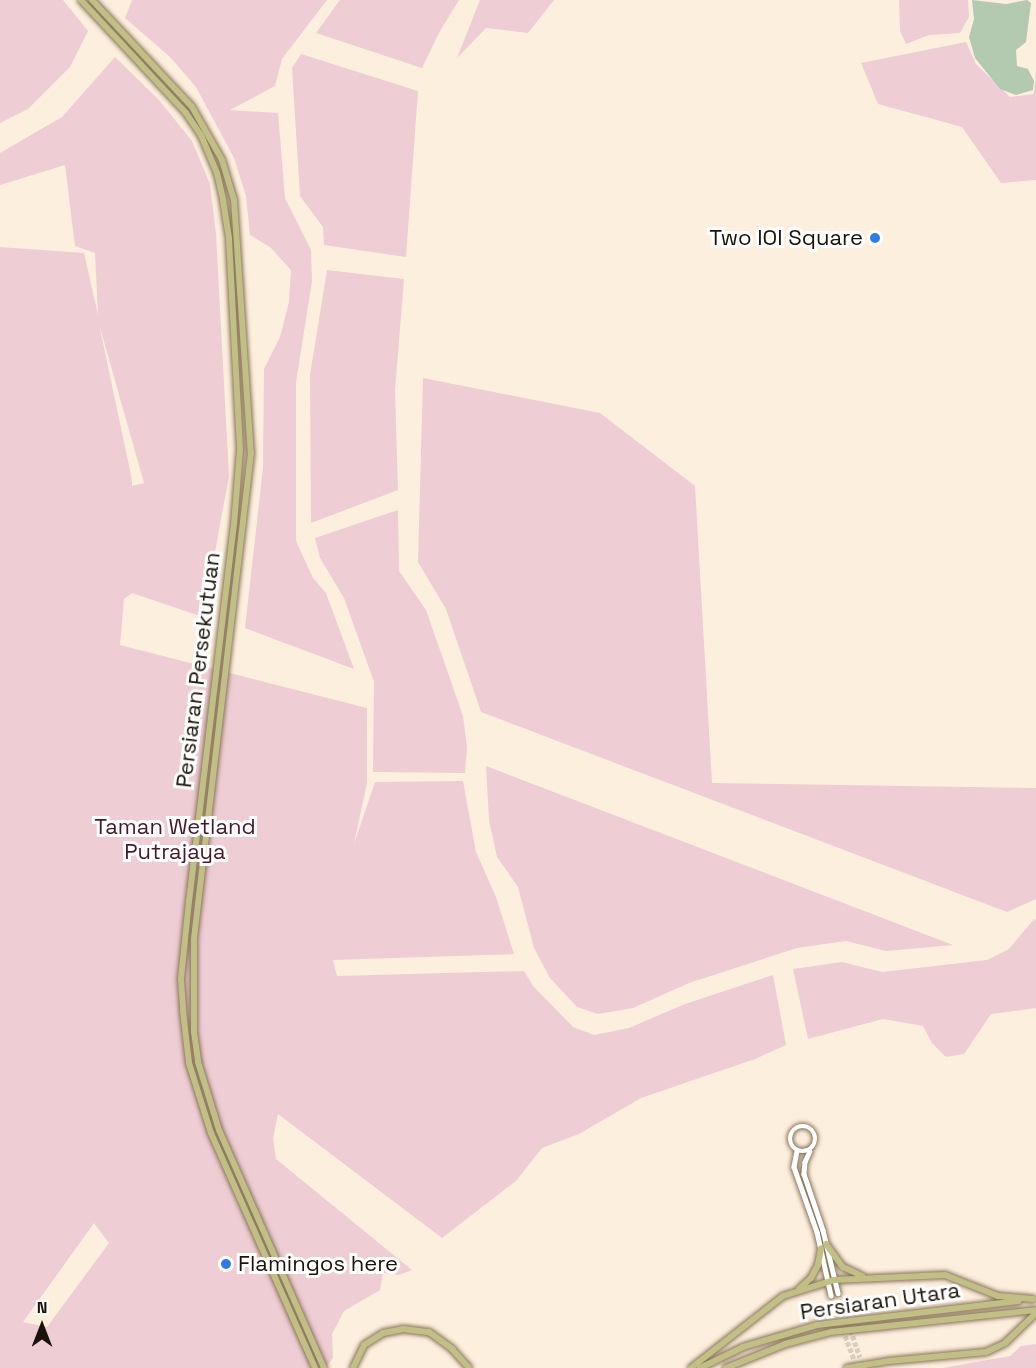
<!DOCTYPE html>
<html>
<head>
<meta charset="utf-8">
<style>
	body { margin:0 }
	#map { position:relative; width:1036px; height:1368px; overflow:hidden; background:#fdefde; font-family:"Space Grotesk",sans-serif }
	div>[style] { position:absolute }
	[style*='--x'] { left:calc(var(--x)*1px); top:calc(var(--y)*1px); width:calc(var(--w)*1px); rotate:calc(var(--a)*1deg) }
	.green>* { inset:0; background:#eecdd4 }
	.water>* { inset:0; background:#b3c9b0 }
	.tertiary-tunnel>* { height:4.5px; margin-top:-2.25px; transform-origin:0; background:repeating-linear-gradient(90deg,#dbcebe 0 4.5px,transparent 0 6.5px) }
	.roads { filter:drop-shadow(0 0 2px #8a755b) drop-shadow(0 0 2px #8a755b) }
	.tertiary>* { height:4.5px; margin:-2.25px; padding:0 2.25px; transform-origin:2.25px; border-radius:2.25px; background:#fff }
	.tertiary>.ring { margin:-2.25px; padding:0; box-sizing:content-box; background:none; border:4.5px solid #fff; border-radius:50% }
	.primary>* { height:6px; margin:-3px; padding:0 3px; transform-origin:3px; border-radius:3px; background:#c1bf85 }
	.dots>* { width:16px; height:16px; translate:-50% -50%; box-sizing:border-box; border:3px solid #fff; border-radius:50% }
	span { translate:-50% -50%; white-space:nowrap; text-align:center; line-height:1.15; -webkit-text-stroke:6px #fff; paint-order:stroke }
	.poi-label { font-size:22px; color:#1b1309 }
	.right { translate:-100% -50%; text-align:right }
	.left { translate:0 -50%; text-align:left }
	.street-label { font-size:22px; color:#1b1309 }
	.park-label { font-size:22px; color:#481928 }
	.north { position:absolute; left:12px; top:1296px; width:60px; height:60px; -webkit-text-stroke:4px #fff; paint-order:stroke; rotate:0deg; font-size:16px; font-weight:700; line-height:24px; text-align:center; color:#1b1309 }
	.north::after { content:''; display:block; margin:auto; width:21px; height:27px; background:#1b1309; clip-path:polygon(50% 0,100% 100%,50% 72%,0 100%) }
</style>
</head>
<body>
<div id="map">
	<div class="green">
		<div style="clip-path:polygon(0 0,63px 0,88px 31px,70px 67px,28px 109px,0 123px)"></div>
		<div style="clip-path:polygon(132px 0,327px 0,282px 59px,275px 86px,230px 110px,278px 113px,285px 198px,311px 250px,312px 281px,296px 382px,296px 541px,313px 578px,326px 593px,354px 669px,245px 628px,263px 468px,264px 369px,280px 337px,289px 302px,291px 270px,270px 247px,250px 235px,246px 196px,234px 158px,196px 87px,170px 57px,125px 18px)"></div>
		<div style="clip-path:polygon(340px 0,459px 0,440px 31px,422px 68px,316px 33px)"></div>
		<div style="clip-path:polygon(480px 0,554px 0,528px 33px,486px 28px,457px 58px)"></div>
		<div style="clip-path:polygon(899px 0,968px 0,969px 17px,960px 33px,929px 35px,906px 44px,900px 31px)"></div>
		<div style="clip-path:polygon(966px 42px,976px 64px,1010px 97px,1034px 94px,1036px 71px,1036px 180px,1001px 183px,962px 127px,878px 104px,861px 63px)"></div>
		<div style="clip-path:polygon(301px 54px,418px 91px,406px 257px,324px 245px,323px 227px,300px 196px,292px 68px)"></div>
		<div style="clip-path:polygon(evenodd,115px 57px,159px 100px,192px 141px,210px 184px,216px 234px,229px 476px,203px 617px,132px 593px,124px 599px,120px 645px,367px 708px,367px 783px,354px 844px,375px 782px,463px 781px,476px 852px,496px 897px,514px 954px,333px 960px,337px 976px,524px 971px,533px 986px,573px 1027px,594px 1035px,629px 1028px,685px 1004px,773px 975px,786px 1045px,755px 1059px,641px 1098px,579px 1134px,542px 1148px,516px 1181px,442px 1238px,278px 1114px,273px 1138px,276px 1159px,412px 1270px,399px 1275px,383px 1273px,380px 1290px,344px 1311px,332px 1334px,333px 1358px,325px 1368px,0 1368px,0 247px,84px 253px,98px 315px,95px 253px,75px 246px,65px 165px,0 185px,0 153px,62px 117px,115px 57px,99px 324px,144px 483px,132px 486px,132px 480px,99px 324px,115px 57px,94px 1223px,109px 1243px,47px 1327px,23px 1322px,94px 1223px)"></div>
		<div style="clip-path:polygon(327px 270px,404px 279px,395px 390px,398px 490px,311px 523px,310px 375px)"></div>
		<div style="clip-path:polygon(423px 378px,600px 413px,695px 486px,712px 783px,1036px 788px,1036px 899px,1007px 912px,481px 712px,446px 609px,418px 562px)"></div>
		<div style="clip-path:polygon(398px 510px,399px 571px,426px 610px,463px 716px,467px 747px,465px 773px,373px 772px,374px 682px,344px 598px,320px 558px,315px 538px)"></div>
		<div style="clip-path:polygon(486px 766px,953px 945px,886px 951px,846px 941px,797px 948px,689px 983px,633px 1008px,598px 1014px,577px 1007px,550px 978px,534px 948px,518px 887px,497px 857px,489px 820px)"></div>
		<div style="clip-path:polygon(1034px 919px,1036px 920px,1036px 1008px,991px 1014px,964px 1054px,946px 1057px,932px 1043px,923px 1026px,883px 1019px,808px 1039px,793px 969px,842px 962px,882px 972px,987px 960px,1009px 949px)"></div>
		<div style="clip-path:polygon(1036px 1344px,1036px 1368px,943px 1368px,1010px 1356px,1021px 1346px)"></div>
	</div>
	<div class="water">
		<div style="clip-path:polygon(972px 0,1006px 4px,1027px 0,1031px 3px,1026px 42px,1016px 50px,1017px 66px,1028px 69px,1034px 81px,1033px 90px,1016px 95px,1000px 89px,975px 58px,969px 37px,974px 19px)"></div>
	</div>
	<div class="tertiary-tunnel">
		<div style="--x:838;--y:1293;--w:68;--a:71"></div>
		<div style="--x:831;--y:1295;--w:29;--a:70"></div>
		<div style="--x:843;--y:1330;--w:31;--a:69"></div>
	</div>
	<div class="roads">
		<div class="tertiary">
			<div class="ring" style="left:790px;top:1126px;width:21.5px;height:21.5px"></div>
			<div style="--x:797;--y:1151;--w:16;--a:101"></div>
			<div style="--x:794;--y:1167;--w:69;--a:70.5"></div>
			<div style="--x:817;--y:1232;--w:65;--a:77.5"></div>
			<div style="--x:810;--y:1151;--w:12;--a:114"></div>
			<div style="--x:805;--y:1162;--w:12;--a:95"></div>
			<div style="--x:804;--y:1174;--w:59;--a:71.3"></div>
			<div style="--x:823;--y:1230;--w:65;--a:76.6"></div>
		</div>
		<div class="primary">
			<div style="--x:81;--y:0;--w:154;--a:47.1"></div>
			<div style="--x:186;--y:113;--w:27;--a:56"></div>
			<div style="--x:201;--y:135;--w:41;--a:67.2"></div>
			<div style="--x:217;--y:173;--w:28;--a:77"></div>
			<div style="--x:223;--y:200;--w:39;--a:81"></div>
			<div style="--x:229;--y:239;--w:211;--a:87"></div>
			<div style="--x:240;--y:450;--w:74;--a:94.6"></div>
			<div style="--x:234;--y:524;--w:380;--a:96.8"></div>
			<div style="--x:189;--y:901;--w:78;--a:95.9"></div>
			<div style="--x:181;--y:979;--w:32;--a:86"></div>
			<div style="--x:183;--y:1011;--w:52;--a:83.4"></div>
			<div style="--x:189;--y:1063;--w:73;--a:72.6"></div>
			<div style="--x:211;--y:1133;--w:257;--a:66.1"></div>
			<div style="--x:92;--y:0;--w:146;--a:46.9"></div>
			<div style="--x:192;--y:107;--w:61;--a:60.5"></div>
			<div style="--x:222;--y:160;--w:42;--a:73.3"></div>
			<div style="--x:234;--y:200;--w:254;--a:86.2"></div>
			<div style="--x:251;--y:453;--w:490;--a:96.7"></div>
			<div style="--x:194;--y:940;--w:92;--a:90"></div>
			<div style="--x:194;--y:1032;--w:30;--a:82"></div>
			<div style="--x:198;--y:1062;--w:71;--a:72.8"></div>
			<div style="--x:219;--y:1130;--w:260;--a:66.2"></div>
			<div style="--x:826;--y:1244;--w:29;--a:54"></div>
			<div style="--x:843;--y:1267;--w:21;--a:25"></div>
			<div style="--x:799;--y:1289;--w:16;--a:-43"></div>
			<div style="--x:811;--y:1278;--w:15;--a:-62"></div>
			<div style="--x:818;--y:1265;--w:17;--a:-80"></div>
			<div style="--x:353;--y:1368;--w:25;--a:-64"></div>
			<div style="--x:364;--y:1345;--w:22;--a:-32"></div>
			<div style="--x:383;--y:1333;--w:20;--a:-11"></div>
			<div style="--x:403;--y:1329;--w:26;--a:7"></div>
			<div style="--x:429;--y:1332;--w:29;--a:36"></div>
			<div style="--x:452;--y:1349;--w:25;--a:48"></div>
			<div style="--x:691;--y:1368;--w:117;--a:-38"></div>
			<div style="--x:783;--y:1296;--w:53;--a:-17.4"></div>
			<div style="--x:834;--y:1280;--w:111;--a:-2.6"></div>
			<div style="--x:945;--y:1275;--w:57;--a:21.6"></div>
			<div style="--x:998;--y:1296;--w:35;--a:5"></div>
			<div style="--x:700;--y:1368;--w:48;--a:-26"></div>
			<div style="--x:743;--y:1347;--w:77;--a:-16.6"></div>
			<div style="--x:817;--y:1325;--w:203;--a:-6.8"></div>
			<div style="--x:726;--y:1368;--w:64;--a:-22.1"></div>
			<div style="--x:785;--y:1344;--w:48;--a:-14.6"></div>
			<div style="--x:831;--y:1332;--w:206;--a:-6.1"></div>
			<div style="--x:847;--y:1368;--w:43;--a:-9.5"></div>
			<div style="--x:889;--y:1361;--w:97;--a:-5.3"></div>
			<div style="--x:986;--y:1352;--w:21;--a:-25"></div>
			<div style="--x:1005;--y:1343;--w:43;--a:-44.1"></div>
		</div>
	</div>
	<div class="dots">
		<div style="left:875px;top:238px;background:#2f7ae6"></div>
		<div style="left:226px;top:1264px;background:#2f7ae6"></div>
	</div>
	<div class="poi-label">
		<span class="right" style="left:863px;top:238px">Two IOI Square</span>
		<span class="left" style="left:238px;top:1264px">Flamingos here</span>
	</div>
	<div class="street-label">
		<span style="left:198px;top:670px;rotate:-83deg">Persiaran Persekutuan</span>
		<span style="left:880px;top:1301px;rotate:-8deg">Persiaran Utara</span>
	</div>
	<div class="park-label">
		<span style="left:175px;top:839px">Taman Wetland<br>Putrajaya</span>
	</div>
	<div class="north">N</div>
</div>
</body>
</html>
